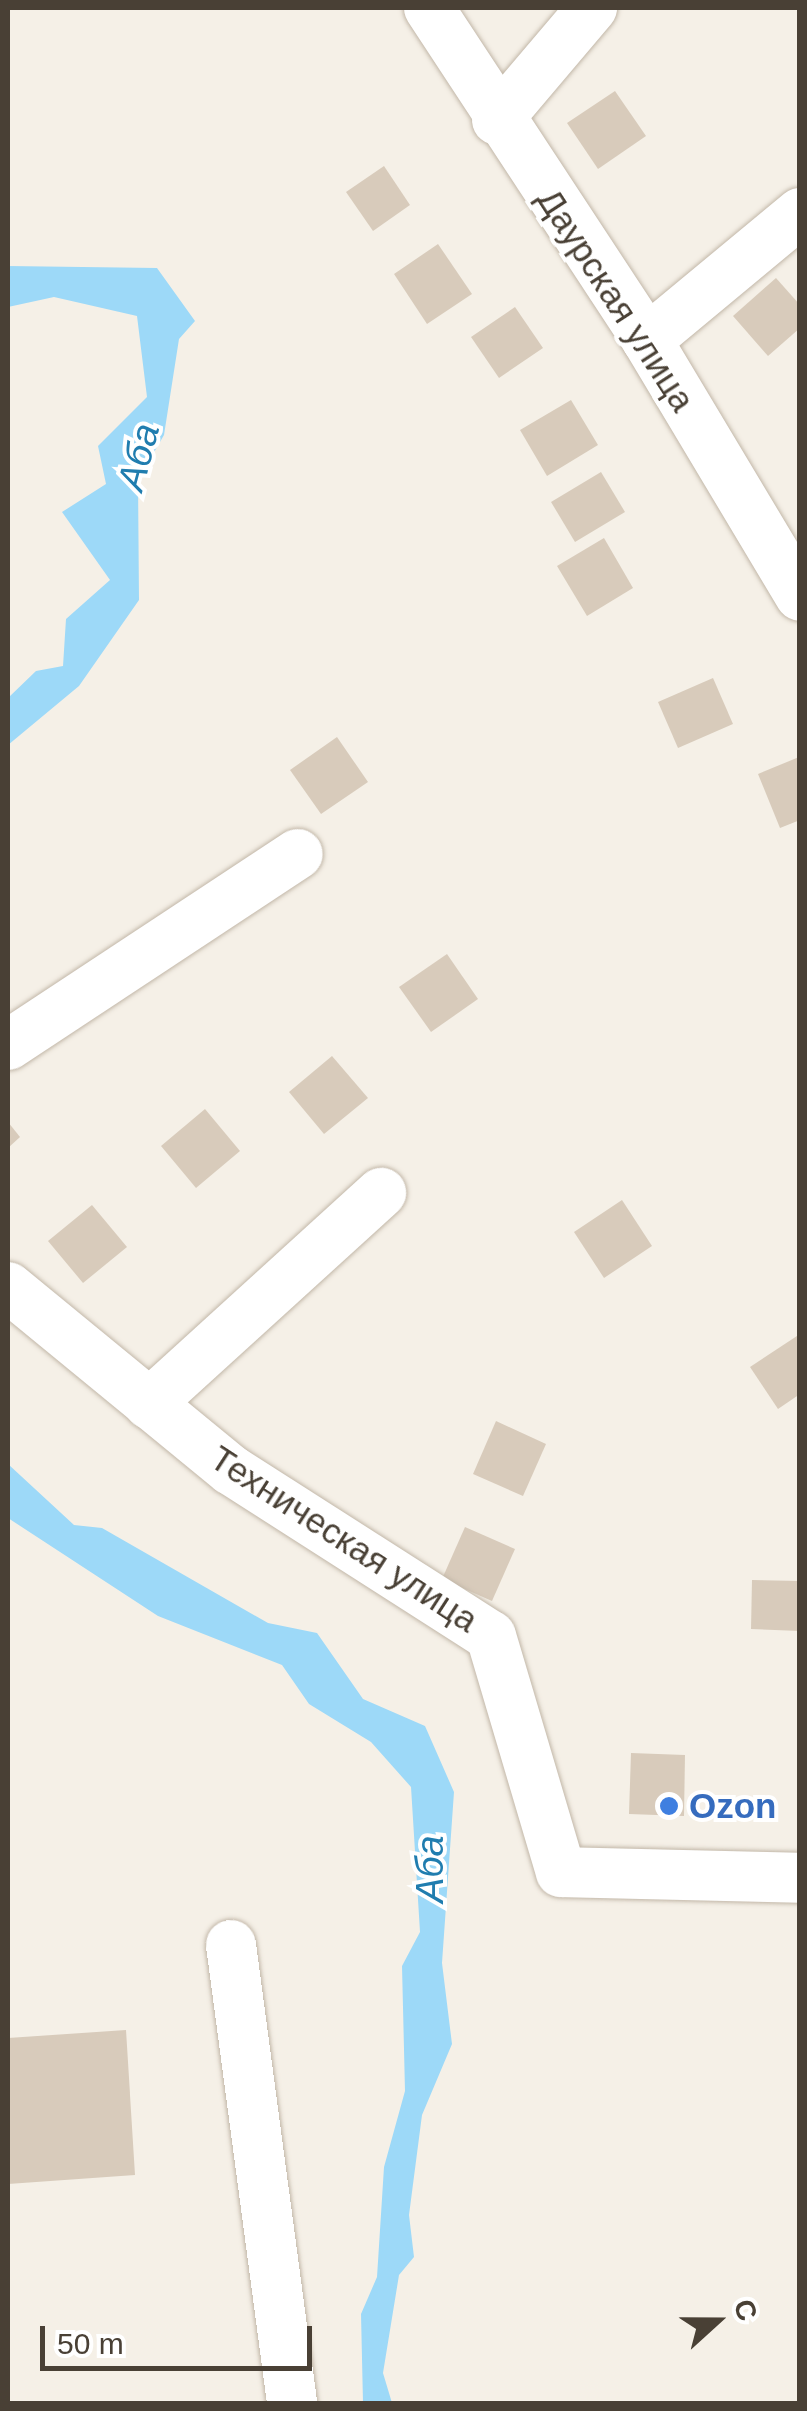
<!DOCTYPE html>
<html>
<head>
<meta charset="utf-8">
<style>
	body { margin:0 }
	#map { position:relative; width:807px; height:2411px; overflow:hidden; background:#f5f0e7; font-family:Arial,sans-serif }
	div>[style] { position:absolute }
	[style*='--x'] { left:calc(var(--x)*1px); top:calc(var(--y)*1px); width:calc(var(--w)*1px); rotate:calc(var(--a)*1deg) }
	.water>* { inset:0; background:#9dd9f8 }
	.building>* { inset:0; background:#d8cbbb }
	.roads { filter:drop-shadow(0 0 2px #c2b7a8) drop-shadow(0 0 2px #c2b7a8) }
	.minor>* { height:50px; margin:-25px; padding:0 25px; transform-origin:25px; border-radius:25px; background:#fff }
	.dots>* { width:28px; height:28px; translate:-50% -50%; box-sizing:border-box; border:5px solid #fff; border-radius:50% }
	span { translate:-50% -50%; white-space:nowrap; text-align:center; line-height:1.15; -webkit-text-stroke:8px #fff; paint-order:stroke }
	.street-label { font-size:35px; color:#494035 }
	.shop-label { font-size:35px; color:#366cbe; font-weight:700 }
	.left { translate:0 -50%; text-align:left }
	.water-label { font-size:38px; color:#207daf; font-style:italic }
	.frame { position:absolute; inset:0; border:10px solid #494035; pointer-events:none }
	.north { position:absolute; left:667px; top:2271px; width:100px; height:100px; -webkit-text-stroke:8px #fff; paint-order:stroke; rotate:69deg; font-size:28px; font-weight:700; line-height:40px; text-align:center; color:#494035 }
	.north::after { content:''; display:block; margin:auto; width:35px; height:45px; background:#494035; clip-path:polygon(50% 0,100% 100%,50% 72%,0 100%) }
	.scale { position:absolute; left:40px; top:2326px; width:272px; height:45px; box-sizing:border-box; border:5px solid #494035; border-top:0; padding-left:12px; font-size:30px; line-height:35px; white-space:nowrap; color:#494035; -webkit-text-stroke:8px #fff; paint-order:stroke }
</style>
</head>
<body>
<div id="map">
	<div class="water">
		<div style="clip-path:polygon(8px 266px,157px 268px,195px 321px,179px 339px,164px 435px,138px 480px,139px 600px,79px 686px,8px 745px,8px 698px,36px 671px,63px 666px,66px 619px,110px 580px,62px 512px,106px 484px,98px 446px,147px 397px,137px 316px,54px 297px,8px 307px)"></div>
		<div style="clip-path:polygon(8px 1464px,74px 1525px,102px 1528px,268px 1623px,317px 1633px,363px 1699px,425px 1726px,454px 1792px,442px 1963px,452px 2044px,422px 2115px,409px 2215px,414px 2257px,399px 2275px,383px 2373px,392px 2403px,363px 2403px,361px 2314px,377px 2277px,384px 2167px,405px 2091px,402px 1966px,420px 1932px,411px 1787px,371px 1742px,309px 1704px,282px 1665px,158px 1616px,8px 1518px)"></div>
	</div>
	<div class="building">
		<div style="clip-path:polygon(615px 91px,646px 136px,598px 169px,567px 123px)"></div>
		<div style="clip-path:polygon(384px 166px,410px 205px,373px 231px,346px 192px)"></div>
		<div style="clip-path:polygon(438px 244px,472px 294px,427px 324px,394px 274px)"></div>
		<div style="clip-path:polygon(776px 278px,800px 305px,800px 328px,768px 356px,733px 316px)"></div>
		<div style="clip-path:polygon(515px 307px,543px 348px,499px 378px,471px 337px)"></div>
		<div style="clip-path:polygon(571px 400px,598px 445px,547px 476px,520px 430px)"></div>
		<div style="clip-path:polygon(601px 472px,625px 512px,575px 542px,551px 502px)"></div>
		<div style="clip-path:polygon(604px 538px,633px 588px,587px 616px,557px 566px)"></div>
		<div style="clip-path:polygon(713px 678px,733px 724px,678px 748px,658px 702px)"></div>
		<div style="clip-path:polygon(337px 737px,368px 782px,321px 814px,290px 770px)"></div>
		<div style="clip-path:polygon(799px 757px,800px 820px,780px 828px,758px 774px)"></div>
		<div style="clip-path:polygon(447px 954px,478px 999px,431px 1032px,399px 987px)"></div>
		<div style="clip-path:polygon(332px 1056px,368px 1098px,324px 1134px,289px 1092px)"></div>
		<div style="clip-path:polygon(205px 1109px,240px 1151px,196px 1188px,161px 1146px)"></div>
		<div style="clip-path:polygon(8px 1122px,20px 1137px,8px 1148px)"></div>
		<div style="clip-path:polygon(622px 1200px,652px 1246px,604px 1278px,574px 1232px)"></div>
		<div style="clip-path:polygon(92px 1205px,127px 1247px,83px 1283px,48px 1241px)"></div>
		<div style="clip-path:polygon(800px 1334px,800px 1394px,778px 1409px,750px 1367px)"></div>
		<div style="clip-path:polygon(496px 1421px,546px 1444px,523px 1496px,473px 1474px)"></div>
		<div style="clip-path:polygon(465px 1527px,515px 1549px,492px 1601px,442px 1579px)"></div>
		<div style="clip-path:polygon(752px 1580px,800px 1581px,800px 1631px,751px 1629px)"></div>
		<div style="clip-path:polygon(631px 1753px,685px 1755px,684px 1816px,629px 1814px)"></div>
		<div style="clip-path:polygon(126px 2030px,135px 2175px,8px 2184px,8px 2038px)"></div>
	</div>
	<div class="roads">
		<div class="minor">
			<div style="--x:429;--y:8;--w:397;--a:56.7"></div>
			<div style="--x:647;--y:340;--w:298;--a:59.1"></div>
			<div style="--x:497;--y:120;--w:147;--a:-49.7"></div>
			<div style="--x:647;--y:340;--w:199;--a:-39.7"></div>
			<div style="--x:8;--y:1045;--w:347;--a:-33.4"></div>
			<div style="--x:8;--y:1287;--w:288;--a:39.4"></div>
			<div style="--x:231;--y:1470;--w:308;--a:32.6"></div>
			<div style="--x:491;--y:1636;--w:246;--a:73.5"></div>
			<div style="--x:561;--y:1872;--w:239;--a:1.4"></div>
			<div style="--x:149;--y:1404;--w:314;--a:-42.3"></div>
			<div style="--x:231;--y:1945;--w:463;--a:82.4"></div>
		</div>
	</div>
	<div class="dots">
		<div style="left:669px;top:1806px;background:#3f7fe0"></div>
	</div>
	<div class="street-label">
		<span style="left:616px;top:300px;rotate:57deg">Даурская улица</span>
		<span style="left:344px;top:1539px;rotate:33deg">Техническая улица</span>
	</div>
	<div class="shop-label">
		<span class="left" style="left:689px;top:1806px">Ozon</span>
	</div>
	<div class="water-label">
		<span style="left:139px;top:457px;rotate:-75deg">Аба</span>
		<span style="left:431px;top:1869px;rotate:-90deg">Аба</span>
	</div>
	<div class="frame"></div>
	<div class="north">С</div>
	<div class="scale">50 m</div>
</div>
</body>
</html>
